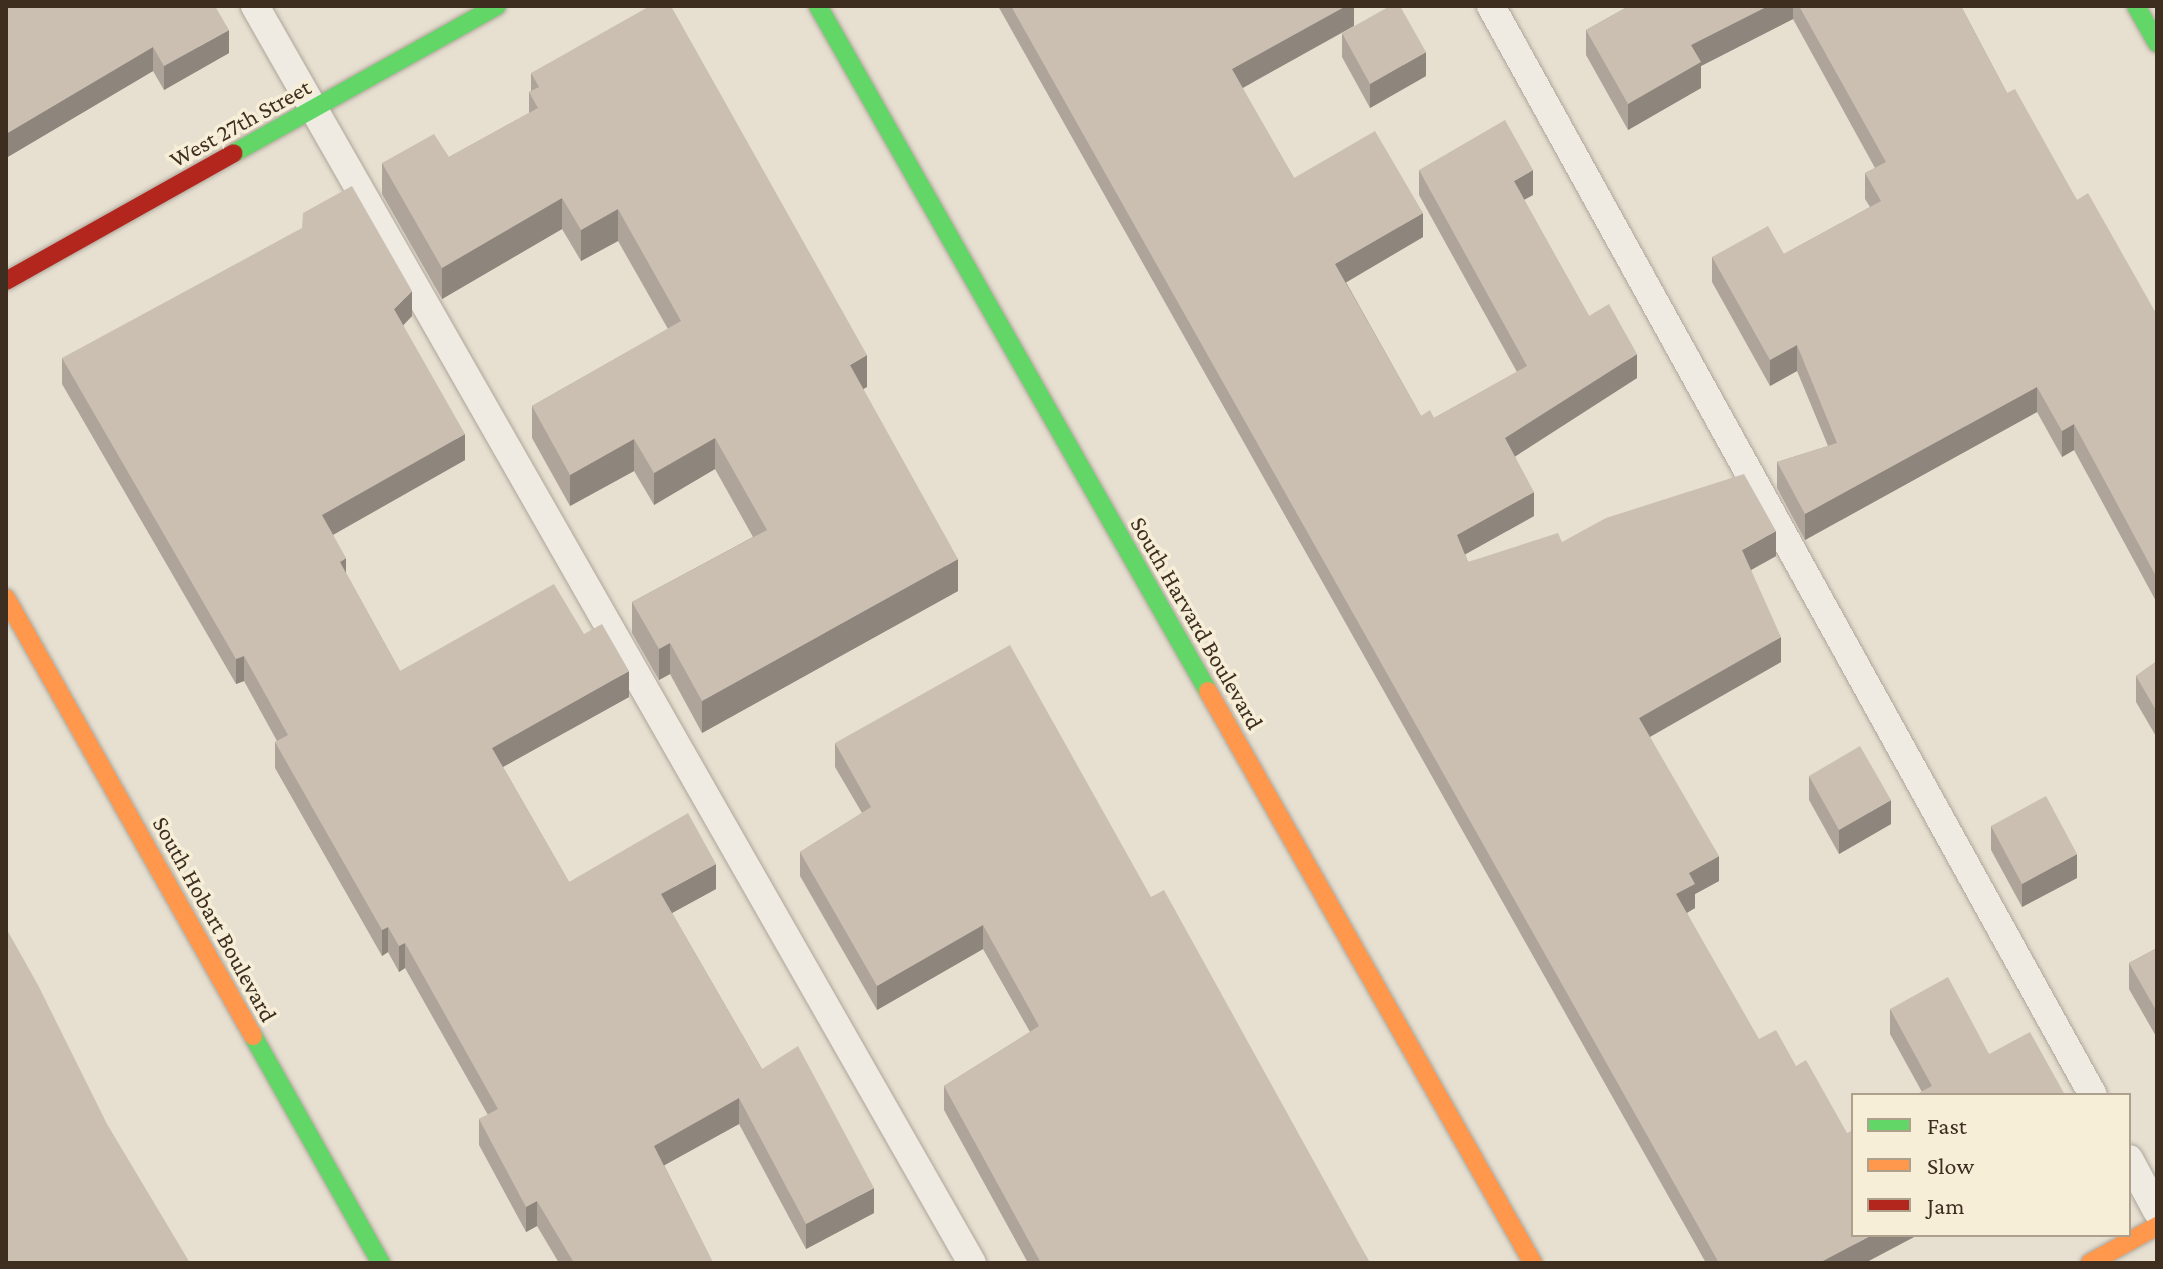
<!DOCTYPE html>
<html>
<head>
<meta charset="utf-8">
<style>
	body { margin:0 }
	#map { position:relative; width:2163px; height:1269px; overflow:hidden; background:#e7e0d1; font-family:"Crimson Pro",serif }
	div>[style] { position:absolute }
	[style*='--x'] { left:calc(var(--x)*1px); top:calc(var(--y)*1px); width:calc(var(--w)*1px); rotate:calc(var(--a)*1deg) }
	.roads { filter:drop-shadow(0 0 2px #ada599) drop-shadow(0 0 2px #ada599) }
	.lane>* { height:28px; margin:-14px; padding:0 14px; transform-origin:14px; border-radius:14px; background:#efebe3 }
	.fast>* { height:18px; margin:-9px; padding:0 9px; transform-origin:9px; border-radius:9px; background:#63d668 }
	.slow>* { height:18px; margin:-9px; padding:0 9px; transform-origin:9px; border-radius:9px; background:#ff974d }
	.jam>* { height:18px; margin:-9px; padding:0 9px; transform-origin:9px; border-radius:9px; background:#b3261e }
	.wall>* { inset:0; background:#afa499 }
	.shaded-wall>* { inset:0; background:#8e867d }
	.building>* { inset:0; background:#cbbfb2 }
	span { translate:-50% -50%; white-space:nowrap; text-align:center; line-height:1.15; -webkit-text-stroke:7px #f7eed8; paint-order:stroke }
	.street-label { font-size:24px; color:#3d2e20 }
	.frame { position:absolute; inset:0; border:8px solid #3d2e20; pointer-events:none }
	.legend { position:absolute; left:1851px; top:1093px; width:280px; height:144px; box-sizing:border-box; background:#f7eed8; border:2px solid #ada18e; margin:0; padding:10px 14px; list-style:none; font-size:24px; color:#3d2e20 }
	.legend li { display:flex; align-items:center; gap:16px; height:40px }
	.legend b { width:40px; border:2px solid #ada18e }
</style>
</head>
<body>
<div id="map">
	<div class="roads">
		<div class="lane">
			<div style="--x:255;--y:6;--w:1447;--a:60.3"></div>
			<div style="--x:1491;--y:6;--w:1244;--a:61.07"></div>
			<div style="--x:2129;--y:1159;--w:59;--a:61.7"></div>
		</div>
		<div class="fast">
			<div style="--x:818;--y:6;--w:788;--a:60.35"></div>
			<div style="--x:2136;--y:6;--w:43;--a:60.4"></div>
			<div style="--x:234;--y:153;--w:301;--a:-29.2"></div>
			<div style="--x:253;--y:1036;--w:261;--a:60.6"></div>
		</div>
		<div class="slow">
			<div style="--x:6;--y:598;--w:503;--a:60.58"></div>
			<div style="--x:1208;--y:691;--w:658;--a:60.4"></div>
			<div style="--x:2090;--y:1263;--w:77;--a:-28.9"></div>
		</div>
		<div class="jam">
			<div style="--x:6;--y:281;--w:261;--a:-29.3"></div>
		</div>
	</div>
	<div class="wall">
		<div style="clip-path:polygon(6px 6px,229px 53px,164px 90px,153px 71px,6px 158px)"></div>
		<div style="clip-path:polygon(998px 6px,1354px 6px,1242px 88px,1294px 178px,1423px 237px,1346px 282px,1421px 416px,1434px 418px,1517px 372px,1419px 195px,1419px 170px,1533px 195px,1524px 200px,1589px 316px,1637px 378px,1515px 456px,1534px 516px,1465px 554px,1468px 562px,1562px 542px,1776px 556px,1751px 570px,1781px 662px,1650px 737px,1719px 881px,1695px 894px,1695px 908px,1687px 913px,1865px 1263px,1706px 1263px)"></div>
		<div style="clip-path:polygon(1629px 6px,1961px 6px,2007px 93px,2077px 200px,2157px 315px,2157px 603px,2074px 450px,2062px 457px,2037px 412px,1805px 540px,1777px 488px,1777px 462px,1828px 446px,1797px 371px,1770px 386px,1712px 282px,1712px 257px,1784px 254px,1870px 207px,1865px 199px,1865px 173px,1875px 168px,1793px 19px,1701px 66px,1701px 88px,1628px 130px,1586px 55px,1586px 30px)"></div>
		<div style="clip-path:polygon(1342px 33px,1426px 76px,1370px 108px,1342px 57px)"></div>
		<div style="clip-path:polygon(531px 73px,867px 387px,863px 389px,958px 591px,702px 733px,670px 674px,659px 680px,632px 633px,632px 602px,753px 537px,715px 469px,654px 505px,634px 471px,570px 506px,532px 438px,532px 406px,668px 329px,618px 241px,581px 261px,562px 229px,442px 299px,382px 194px,382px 163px,449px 157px,529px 113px,529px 92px,531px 91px)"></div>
		<div style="clip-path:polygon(412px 316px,403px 325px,465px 460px,333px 535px,346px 573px,400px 671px,584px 634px,629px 697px,503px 767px,569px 882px,716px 889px,672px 913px,762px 1069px,874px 1213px,806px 1249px,739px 1124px,664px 1165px,713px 1263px,559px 1263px,537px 1226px,526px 1232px,479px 1145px,479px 1119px,488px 1115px,405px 968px,399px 972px,388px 952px,382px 956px,275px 768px,275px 742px,277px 741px,244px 681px,236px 684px,62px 384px,62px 358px)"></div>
		<div style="clip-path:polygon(2157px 661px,2157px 738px,2136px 702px,2136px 676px)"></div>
		<div style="clip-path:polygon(835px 743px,1151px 897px,1370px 1263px,1028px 1263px,944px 1110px,944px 1086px,1030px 1032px,983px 949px,877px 1010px,800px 876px,800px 852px,862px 813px,835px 767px)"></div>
		<div style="clip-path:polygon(1809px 776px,1891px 824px,1839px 854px,1809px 800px)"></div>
		<div style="clip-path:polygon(1991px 826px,2077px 878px,2022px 907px,1991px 850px)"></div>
		<div style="clip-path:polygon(2157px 948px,2157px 1038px,2129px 989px,2129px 963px)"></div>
		<div style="clip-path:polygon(1890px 1009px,1989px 1054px,1922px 1092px,1890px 1034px)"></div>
	</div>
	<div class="shaded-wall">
		<div style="clip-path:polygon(1346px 6px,1354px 6px,1354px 26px,1232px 94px,1232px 69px)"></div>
		<div style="clip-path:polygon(1768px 6px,1793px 6px,1793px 19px,1701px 66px,1701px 88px,1628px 130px,1628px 104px,1691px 45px)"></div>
		<div style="clip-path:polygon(229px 30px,229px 53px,164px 90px,164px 66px)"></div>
		<div style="clip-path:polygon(153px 47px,153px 71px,6px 158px,6px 134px)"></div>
		<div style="clip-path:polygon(1426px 52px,1426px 76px,1370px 108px,1370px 84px)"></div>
		<div style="clip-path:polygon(1533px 170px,1533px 195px,1514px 205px,1514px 181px)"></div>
		<div style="clip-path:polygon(562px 198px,562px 229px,442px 299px,442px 268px)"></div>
		<div style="clip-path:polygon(618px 209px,618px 241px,581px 261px,581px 230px)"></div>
		<div style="clip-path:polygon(1423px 213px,1423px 237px,1335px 289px,1335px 264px)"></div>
		<div style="clip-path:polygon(412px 291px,412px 316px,394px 335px,394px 309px)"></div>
		<div style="clip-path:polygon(1797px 345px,1797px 371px,1770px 386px,1770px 360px)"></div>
		<div style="clip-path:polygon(1637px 354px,1637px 378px,1505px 463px,1505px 438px)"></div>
		<div style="clip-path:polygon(867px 355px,867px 387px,850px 396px,850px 365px)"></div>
		<div style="clip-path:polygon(2037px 387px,2037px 412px,1805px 540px,1805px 514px)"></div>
		<div style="clip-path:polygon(2074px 424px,2074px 450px,2062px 457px,2062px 431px)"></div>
		<div style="clip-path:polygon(465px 434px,465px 460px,322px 541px,322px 515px)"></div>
		<div style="clip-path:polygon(715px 438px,715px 469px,654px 505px,654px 473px)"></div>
		<div style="clip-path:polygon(634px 439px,634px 471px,570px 506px,570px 475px)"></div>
		<div style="clip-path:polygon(1534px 492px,1534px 516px,1457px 559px,1457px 535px)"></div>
		<div style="clip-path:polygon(1776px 531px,1776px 556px,1742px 575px,1742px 550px)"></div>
		<div style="clip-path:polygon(346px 558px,346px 584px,340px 562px)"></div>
		<div style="clip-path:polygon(958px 559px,958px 591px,702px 733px,702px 701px)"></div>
		<div style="clip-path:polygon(1781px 637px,1781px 662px,1639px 743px,1639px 718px)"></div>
		<div style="clip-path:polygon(670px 643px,670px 674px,659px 680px,659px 649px)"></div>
		<div style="clip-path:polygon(244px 656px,244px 681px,236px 684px,236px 659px)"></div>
		<div style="clip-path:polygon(629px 671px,629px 697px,492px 773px,492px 748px)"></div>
		<div style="clip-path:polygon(1891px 800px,1891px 824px,1839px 854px,1839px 830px)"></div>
		<div style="clip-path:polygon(2077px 854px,2077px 878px,2022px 907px,2022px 884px)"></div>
		<div style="clip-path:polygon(1719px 856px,1719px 881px,1695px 894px,1695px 908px,1676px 919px,1676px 894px,1689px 873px)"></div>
		<div style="clip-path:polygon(716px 864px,716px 889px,661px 919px,661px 894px)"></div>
		<div style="clip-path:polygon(983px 925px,983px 949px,877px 1010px,877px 986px)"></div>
		<div style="clip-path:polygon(388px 927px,388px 952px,382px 956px,382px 930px)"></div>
		<div style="clip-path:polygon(405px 943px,405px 968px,399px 972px,399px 946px)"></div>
		<div style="clip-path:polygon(739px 1098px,739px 1124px,654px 1171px,654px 1146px)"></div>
		<div style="clip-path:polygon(874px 1188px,874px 1213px,806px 1249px,806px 1224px)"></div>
		<div style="clip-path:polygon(537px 1201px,537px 1226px,526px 1232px,526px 1207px)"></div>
		<div style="clip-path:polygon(1872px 1235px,1918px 1235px,1865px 1263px,1819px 1263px)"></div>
	</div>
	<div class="building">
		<div style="clip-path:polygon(6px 6px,215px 6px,229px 30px,164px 66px,153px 47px,6px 134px)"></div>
		<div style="clip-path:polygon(650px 6px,671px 6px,867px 355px,850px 365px,958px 559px,702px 701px,670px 643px,659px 649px,632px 602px,767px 530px,715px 438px,654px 473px,634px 439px,570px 475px,532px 406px,681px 321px,618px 209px,581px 230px,562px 198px,442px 268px,382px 163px,434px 134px,449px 157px,538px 108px,529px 92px,539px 87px,531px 73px)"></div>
		<div style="clip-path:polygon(1011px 6px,1346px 6px,1232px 69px,1294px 178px,1375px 131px,1423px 213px,1335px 264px,1421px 416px,1430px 410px,1434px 418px,1527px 366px,1419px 170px,1505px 120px,1533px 170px,1514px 181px,1589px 316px,1609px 304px,1637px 354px,1505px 438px,1534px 492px,1457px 535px,1468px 562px,1558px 533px,1562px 542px,1606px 518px,1744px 474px,1776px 531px,1742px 550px,1781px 637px,1639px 718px,1719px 856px,1689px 873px,1695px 884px,1676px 894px,1759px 1039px,1776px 1030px,1796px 1066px,1806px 1060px,1847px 1133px,1853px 1130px,1853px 1235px,1872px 1235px,1819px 1263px,1719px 1263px)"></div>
		<div style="clip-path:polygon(1390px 6px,1400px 6px,1426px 52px,1370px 84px,1342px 33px)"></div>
		<div style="clip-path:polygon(1629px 6px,1768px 6px,1691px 45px,1701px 62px,1628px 104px,1586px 30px)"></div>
		<div style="clip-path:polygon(1799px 6px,1961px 6px,2007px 93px,2015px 89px,2077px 200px,2088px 193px,2157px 315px,2157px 578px,2074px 424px,2062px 431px,2037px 387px,1805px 514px,1777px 462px,1837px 443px,1797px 345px,1770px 360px,1712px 257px,1768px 226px,1784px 254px,1881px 201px,1865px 173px,1886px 162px)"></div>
		<div style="clip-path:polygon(352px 186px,412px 291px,394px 309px,465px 434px,322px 515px,346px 558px,340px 562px,400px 671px,554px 584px,584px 634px,602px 624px,629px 671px,492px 748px,569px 882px,688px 813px,716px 864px,661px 894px,762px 1069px,798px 1046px,874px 1188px,806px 1224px,739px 1098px,654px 1146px,713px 1263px,574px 1263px,537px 1201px,526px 1207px,479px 1119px,498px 1109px,405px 943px,399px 946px,388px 927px,382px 930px,275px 742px,288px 735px,244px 656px,236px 659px,62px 358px,302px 228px,303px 213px)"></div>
		<div style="clip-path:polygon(1010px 645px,1151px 897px,1164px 890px,1370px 1263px,1041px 1263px,944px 1086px,1039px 1026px,983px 925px,877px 986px,800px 852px,871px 807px,835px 743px)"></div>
		<div style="clip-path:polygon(2157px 661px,2157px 712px,2136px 676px)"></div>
		<div style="clip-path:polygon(1860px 746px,1891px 800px,1839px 830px,1809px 776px)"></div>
		<div style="clip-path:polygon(2046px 796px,2077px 854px,2022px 884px,1991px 826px)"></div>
		<div style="clip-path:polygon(6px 928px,38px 985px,107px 1124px,190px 1263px,6px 1263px)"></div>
		<div style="clip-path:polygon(2157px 948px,2157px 1012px,2129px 963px)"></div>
		<div style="clip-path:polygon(1948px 977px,1989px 1054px,2030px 1032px,2065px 1095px,1915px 1095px,1932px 1086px,1890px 1009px)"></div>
	</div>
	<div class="street-label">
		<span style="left:240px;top:123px;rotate:-29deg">West 27th Street</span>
		<span style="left:1197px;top:623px;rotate:60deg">South Harvard Boulevard</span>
		<span style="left:215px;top:919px;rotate:61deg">South Hobart Boulevard</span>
	</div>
	<div class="frame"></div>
	<ul class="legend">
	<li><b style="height:10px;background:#63d668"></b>Fast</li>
	<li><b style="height:10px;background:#ff974d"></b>Slow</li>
	<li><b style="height:10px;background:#b3261e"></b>Jam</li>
	</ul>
</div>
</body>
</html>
